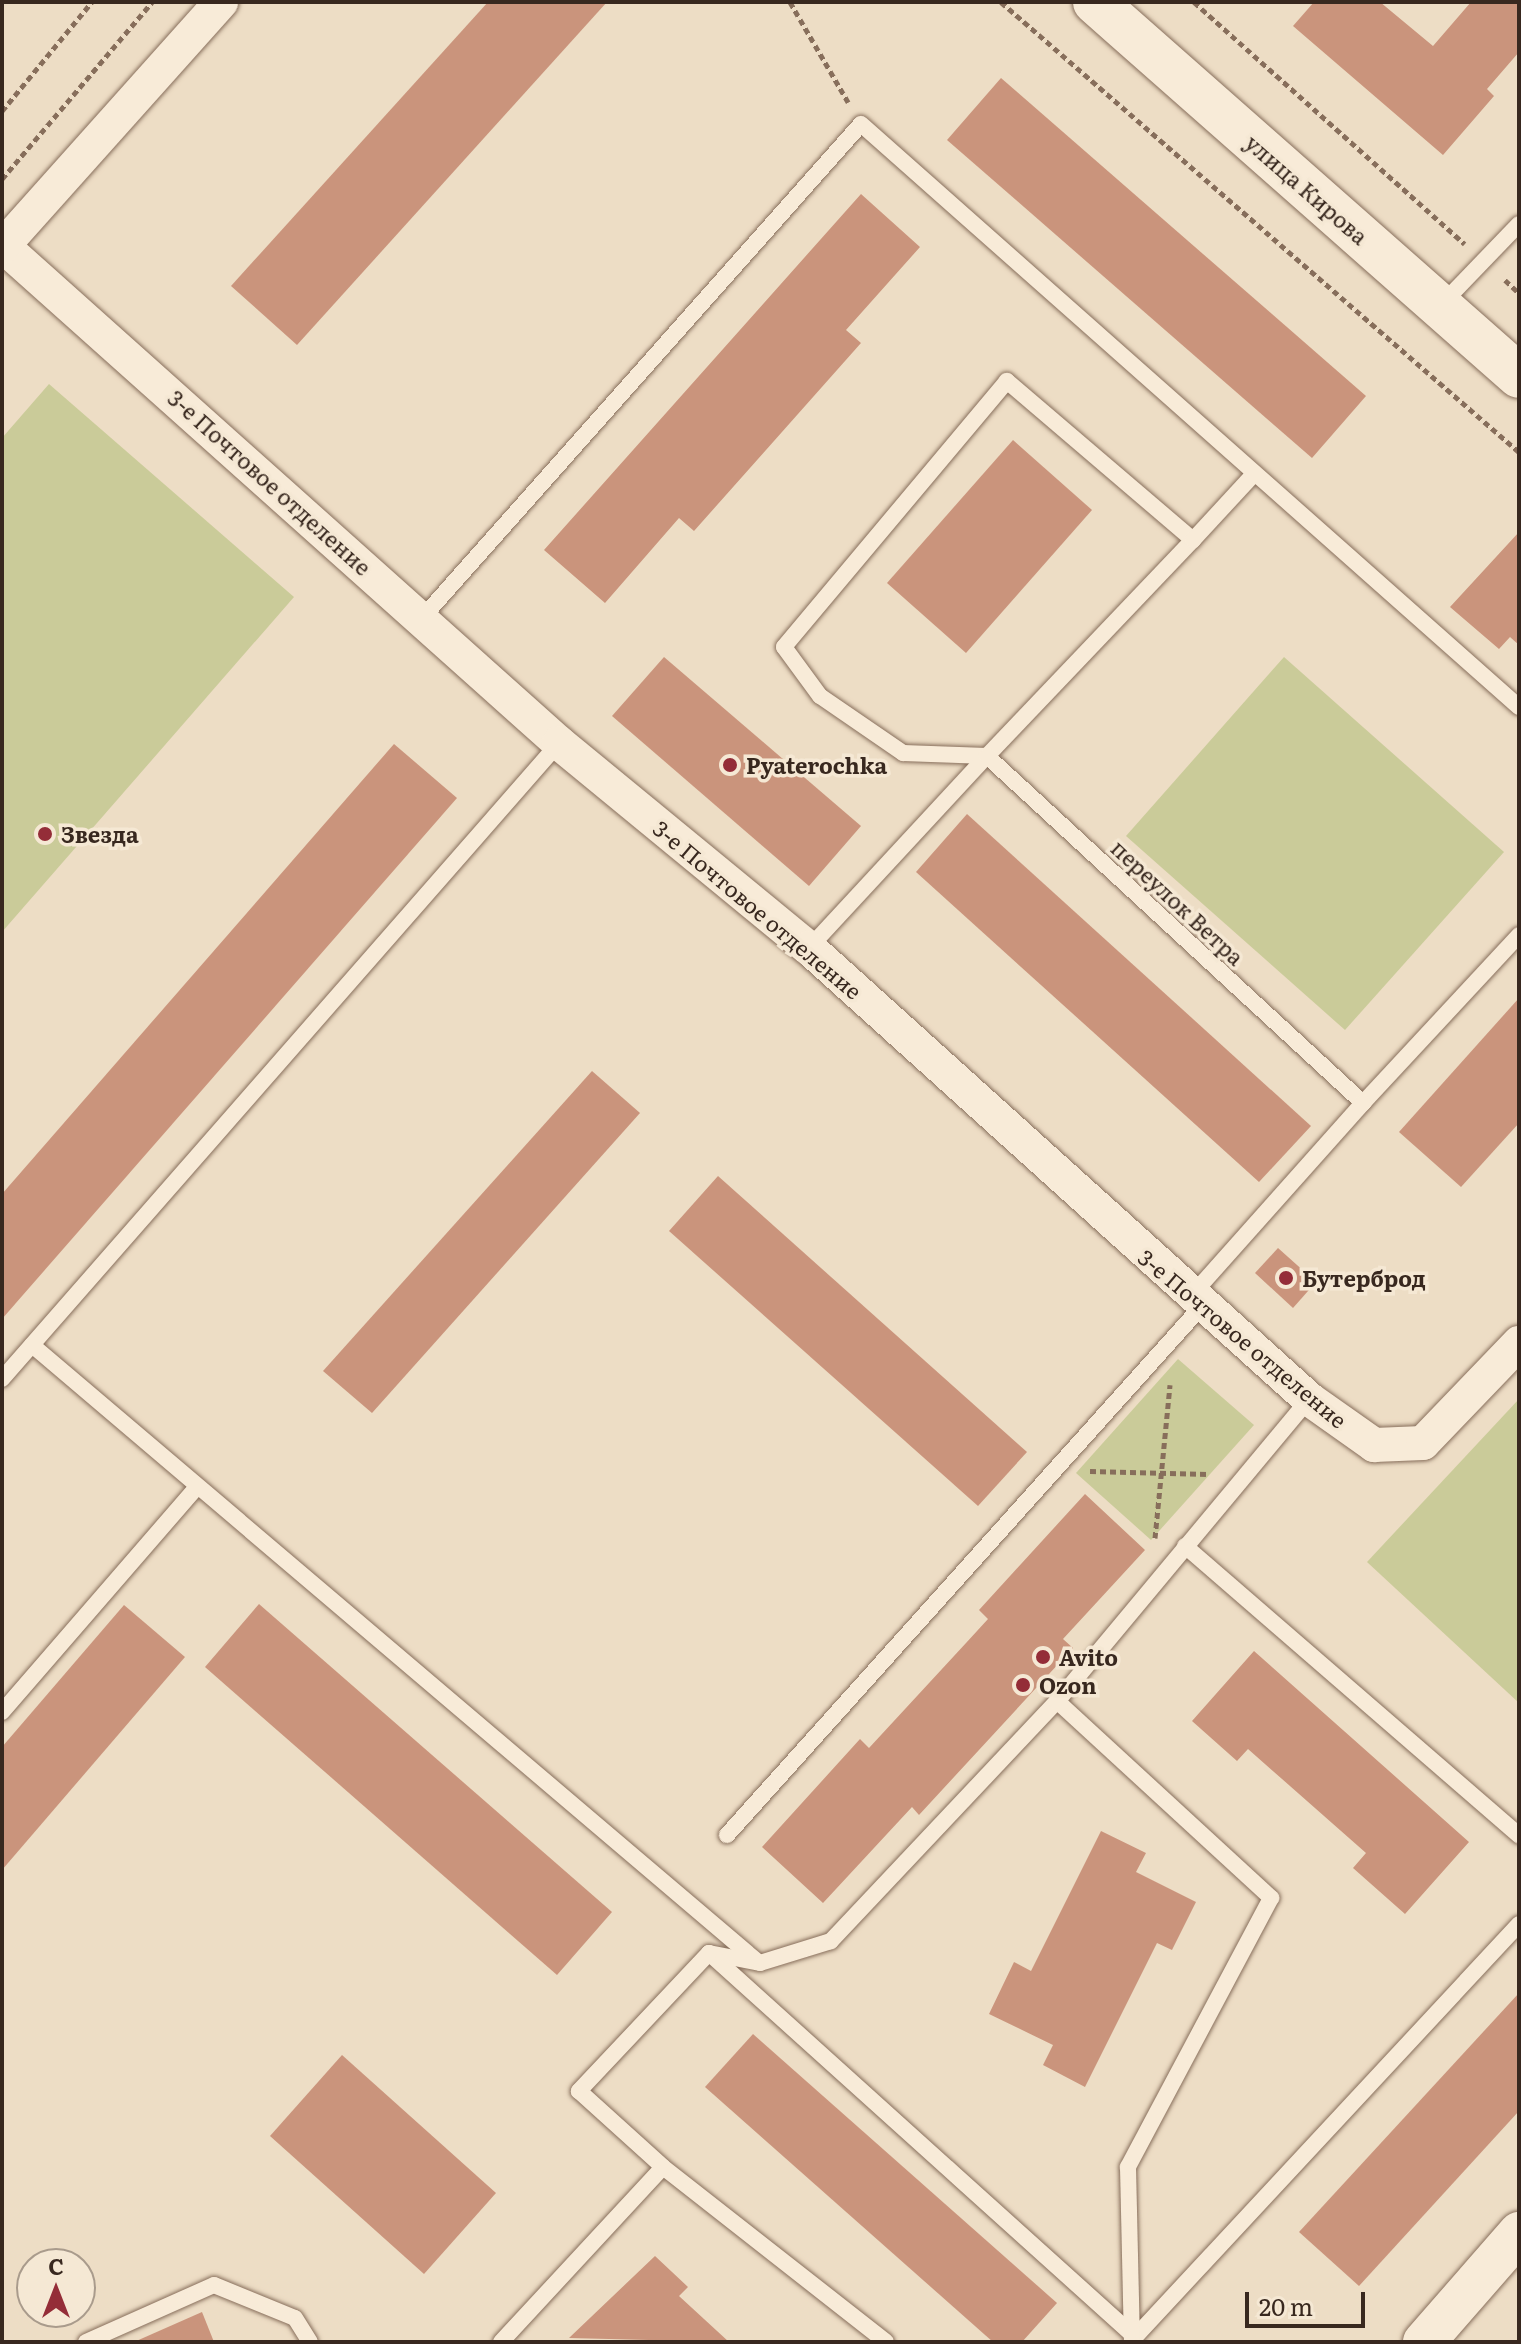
<!DOCTYPE html>
<html>
<head>
<meta charset="utf-8">
<style>
	body { margin:0 }
	#map { position:relative; width:1521px; height:2344px; overflow:hidden; background:#edddc5; font-family:Literata,serif }
	div>[style] { position:absolute }
	[style*='--x'] { left:calc(var(--x)*1px); top:calc(var(--y)*1px); width:calc(var(--w)*1px); rotate:calc(var(--a)*1deg) }
	.green>* { inset:0; background:#cacb99 }
	.building>* { inset:0; background:#ca947c }
	.path>* { height:5px; margin-top:-2.5px; transform-origin:0; background:repeating-linear-gradient(90deg,#876e5b 0 6px,transparent 0 10px) }
	.roads { filter:drop-shadow(0 0 2px #876e5b) drop-shadow(0 0 2px #876e5b) }
	.service>* { height:16px; margin:-8px; padding:0 8px; transform-origin:8px; border-radius:8px; background:#f8ebd8 }
	.minor>* { height:34px; margin:-17px; padding:0 17px; transform-origin:17px; border-radius:17px; background:#f8ebd8 }
	.tertiary>* { height:42px; margin:-21px; padding:0 21px; transform-origin:21px; border-radius:21px; background:#f8ebd8 }
	.secondary>* { height:44px; margin:-22px; padding:0 22px; transform-origin:22px; border-radius:22px; background:#f8ebd8 }
	.dots>* { width:22px; height:22px; translate:-50% -50%; box-sizing:border-box; border:4px solid #f5e8d4; border-radius:50% }
	span { translate:-50% -50%; white-space:nowrap; text-align:center; line-height:1.15; -webkit-text-stroke:7px #f5e8d4; paint-order:stroke }
	.street-label { font-size:22px; color:#38281f }
	.poi-label { font-size:22px; color:#38281f; font-weight:700 }
	.left { translate:0 -50%; text-align:left }
	.frame { position:absolute; inset:0; border:4px solid #38281f; pointer-events:none }
	.north { position:absolute; left:16px; top:2248px; width:80px; height:80px; box-sizing:border-box; background:#f5e8d4; border:2px solid #a99b8c; border-radius:50%; rotate:0deg; font-size:22px; font-weight:700; line-height:32px; text-align:center; color:#38281f }
	.north::after { content:''; display:block; margin:auto; width:28px; height:36px; background:#942d38; clip-path:polygon(50% 0,100% 100%,50% 72%,0 100%) }
	.scale { position:absolute; left:1245px; top:2292px; width:120px; height:36px; box-sizing:border-box; border:4px solid #38281f; border-top:0; padding-left:10px; font-size:24px; line-height:28px; white-space:nowrap; color:#38281f; -webkit-text-stroke:6px #f5e8d4; paint-order:stroke }
</style>
</head>
<body>
<div id="map">
	<div class="green">
		<div style="clip-path:polygon(49px 384px,294px 597px,2px 932px,2px 438px)"></div>
		<div style="clip-path:polygon(1284px 657px,1504px 852px,1345px 1030px,1126px 836px)"></div>
		<div style="clip-path:polygon(1178px 1359px,1254px 1425px,1151px 1540px,1076px 1473px)"></div>
		<div style="clip-path:polygon(1519px 1399px,1519px 1703px,1367px 1562px)"></div>
	</div>
	<div class="building">
		<div style="clip-path:polygon(488px 2px,607px 2px,297px 345px,231px 286px)"></div>
		<div style="clip-path:polygon(1314px 2px,1380px 2px,1433px 46px,1471px 2px,1519px 2px,1519px 52px,1487px 89px,1494px 96px,1443px 155px,1293px 26px)"></div>
		<div style="clip-path:polygon(1001px 78px,1366px 396px,1312px 458px,947px 140px)"></div>
		<div style="clip-path:polygon(861px 194px,920px 247px,846px 330px,861px 343px,694px 531px,679px 518px,605px 603px,544px 550px)"></div>
		<div style="clip-path:polygon(1013px 440px,1092px 510px,966px 653px,887px 583px)"></div>
		<div style="clip-path:polygon(1519px 532px,1519px 645px,1510px 637px,1499px 649px,1450px 607px)"></div>
		<div style="clip-path:polygon(664px 657px,861px 826px,809px 886px,612px 716px)"></div>
		<div style="clip-path:polygon(394px 744px,457px 798px,2px 1319px,2px 1194px)"></div>
		<div style="clip-path:polygon(967px 814px,1311px 1126px,1259px 1182px,916px 872px)"></div>
		<div style="clip-path:polygon(1519px 998px,1519px 1123px,1461px 1187px,1399px 1132px)"></div>
		<div style="clip-path:polygon(592px 1071px,640px 1113px,372px 1413px,323px 1371px)"></div>
		<div style="clip-path:polygon(718px 1176px,1027px 1452px,978px 1506px,669px 1231px)"></div>
		<div style="clip-path:polygon(1278px 1248px,1316px 1282px,1293px 1308px,1255px 1273px)"></div>
		<div style="clip-path:polygon(1085px 1494px,1145px 1550px,1063px 1639px,1073px 1648px,919px 1815px,912px 1807px,823px 1903px,762px 1847px,860px 1739px,869px 1748px,966px 1643px,988px 1619px,979px 1610px)"></div>
		<div style="clip-path:polygon(259px 1604px,612px 1912px,557px 1975px,205px 1667px)"></div>
		<div style="clip-path:polygon(124px 1605px,185px 1657px,2px 1870px,2px 1747px)"></div>
		<div style="clip-path:polygon(1254px 1651px,1469px 1842px,1405px 1914px,1353px 1868px,1366px 1853px,1248px 1749px,1237px 1761px,1192px 1721px)"></div>
		<div style="clip-path:polygon(1101px 1831px,1146px 1853px,1136px 1872px,1196px 1902px,1172px 1950px,1157px 1943px,1085px 2087px,1043px 2065px,1053px 2045px,989px 2014px,1014px 1962px,1031px 1971px)"></div>
		<div style="clip-path:polygon(1519px 1993px,1519px 2111px,1359px 2286px,1299px 2232px)"></div>
		<div style="clip-path:polygon(753px 2034px,1057px 2303px,1022px 2342px,993px 2342px,705px 2087px)"></div>
		<div style="clip-path:polygon(342px 2055px,496px 2193px,424px 2274px,270px 2136px)"></div>
		<div style="clip-path:polygon(655px 2256px,688px 2287px,679px 2296px,729px 2342px,569px 2338px)"></div>
		<div style="clip-path:polygon(202px 2312px,214px 2342px,134px 2342px)"></div>
	</div>
	<div class="path">
		<div style="--x:790;--y:2;--w:116;--a:59.9"></div>
		<div style="--x:1001;--y:2;--w:686;--a:40.98"></div>
		<div style="--x:1194;--y:2;--w:363;--a:41.8"></div>
		<div style="--x:2;--y:111;--w:141;--a:-50.5"></div>
		<div style="--x:2;--y:179;--w:232;--a:-49.7"></div>
		<div style="--x:1505;--y:280;--w:19;--a:43"></div>
		<div style="--x:1090;--y:1471;--w:118;--a:1.5"></div>
		<div style="--x:1155;--y:1538;--w:154;--a:-84.4"></div>
	</div>
	<div class="roads">
		<div class="service">
			<div style="--x:1441;--y:305;--w:112;--a:-46.1"></div>
			<div style="--x:1193;--y:540;--w:245;--a:-139.5"></div>
			<div style="--x:1007;--y:381;--w:347;--a:130"></div>
			<div style="--x:784;--y:647;--w:61;--a:53.7"></div>
			<div style="--x:820;--y:696;--w:101;--a:34.5"></div>
			<div style="--x:903;--y:753;--w:84;--a:2"></div>
			<div style="--x:987;--y:756;--w:298;--a:-46.4"></div>
			<div style="--x:1193;--y:540;--w:90;--a:-47.3"></div>
			<div style="--x:423;--y:617;--w:659;--a:-48.38"></div>
			<div style="--x:861;--y:124;--w:879;--a:41.54"></div>
			<div style="--x:809;--y:948;--w:262;--a:-47.2"></div>
			<div style="--x:987;--y:756;--w:512;--a:42.7"></div>
			<div style="--x:1363;--y:1103;--w:229;--a:-47.1"></div>
			<div style="--x:1191;--y:1296;--w:259;--a:-48.3"></div>
			<div style="--x:32;--y:1345;--w:953;--a:40.36"></div>
			<div style="--x:2;--y:1379;--w:845;--a:-48.79"></div>
			<div style="--x:1309;--y:1399;--w:393;--a:129.8"></div>
			<div style="--x:1057;--y:1701;--w:330;--a:133.3"></div>
			<div style="--x:831;--y:1941;--w:74;--a:162.8"></div>
			<div style="--x:760;--y:1963;--w:52;--a:-168.9"></div>
			<div style="--x:709;--y:1953;--w:574;--a:42.03"></div>
			<div style="--x:1135;--y:2337;--w:564;--a:-47.08"></div>
			<div style="--x:1185;--y:1546;--w:442;--a:40.9"></div>
			<div style="--x:1057;--y:1701;--w:291;--a:42.6"></div>
			<div style="--x:1271;--y:1898;--w:305;--a:118"></div>
			<div style="--x:1128;--y:2167;--w:174;--a:88.7"></div>
			<div style="--x:2;--y:1712;--w:295;--a:-49.1"></div>
			<div style="--x:727;--y:1835;--w:710;--a:-48.08"></div>
			<div style="--x:709;--y:1953;--w:190;--a:133.3"></div>
			<div style="--x:579;--y:2091;--w:113;--a:42.1"></div>
			<div style="--x:663;--y:2167;--w:283;--a:38.1"></div>
			<div style="--x:86;--y:2342;--w:140;--a:-24"></div>
			<div style="--x:214;--y:2285;--w:87;--a:22.2"></div>
			<div style="--x:295;--y:2318;--w:28;--a:58"></div>
			<div style="--x:501;--y:2342;--w:238;--a:-47.2"></div>
		</div>
		<div class="minor">
			<div style="--x:3;--y:246;--w:746;--a:41.79"></div>
			<div style="--x:559;--y:743;--w:323;--a:39.4"></div>
			<div style="--x:809;--y:948;--w:673;--a:42.05"></div>
			<div style="--x:1309;--y:1399;--w:80;--a:35.3"></div>
			<div style="--x:1374;--y:1445;--w:49;--a:-2.3"></div>
			<div style="--x:1423;--y:1443;--w:139;--a:-46.2"></div>
			<div style="--x:2;--y:247;--w:329;--a:-48.2"></div>
		</div>
		<div class="tertiary">
			<div style="--x:1424;--y:2342;--w:145;--a:-48.9"></div>
		</div>
		<div class="secondary">
			<div style="--x:1095;--y:2;--w:565;--a:41.41"></div>
		</div>
	</div>
	<div class="dots">
		<div style="left:730px;top:765px;background:#942d38"></div>
		<div style="left:45px;top:834px;background:#942d38"></div>
		<div style="left:1286px;top:1278px;background:#942d38"></div>
		<div style="left:1043px;top:1657px;background:#942d38"></div>
		<div style="left:1023px;top:1685px;background:#942d38"></div>
	</div>
	<div class="street-label">
		<span style="left:1307px;top:189px;rotate:41deg">улица Кирова</span>
		<span style="left:270px;top:482px;rotate:42deg">3-е Почтовое отделение</span>
		<span style="left:1178px;top:902px;rotate:43deg">переулок Ветра</span>
		<span style="left:758px;top:909px;rotate:40deg">3-е Почтовое отделение</span>
		<span style="left:1243px;top:1338px;rotate:40deg">3-е Почтовое отделение</span>
	</div>
	<div class="poi-label">
		<span class="left" style="left:746px;top:765px">Pyaterochka</span>
		<span class="left" style="left:61px;top:834px">Звезда</span>
		<span class="left" style="left:1302px;top:1278px">Бутерброд</span>
		<span class="left" style="left:1059px;top:1657px">Avito</span>
		<span class="left" style="left:1039px;top:1685px">Ozon</span>
	</div>
	<div class="frame"></div>
	<div class="north">С</div>
	<div class="scale">20 m</div>
</div>
</body>
</html>
